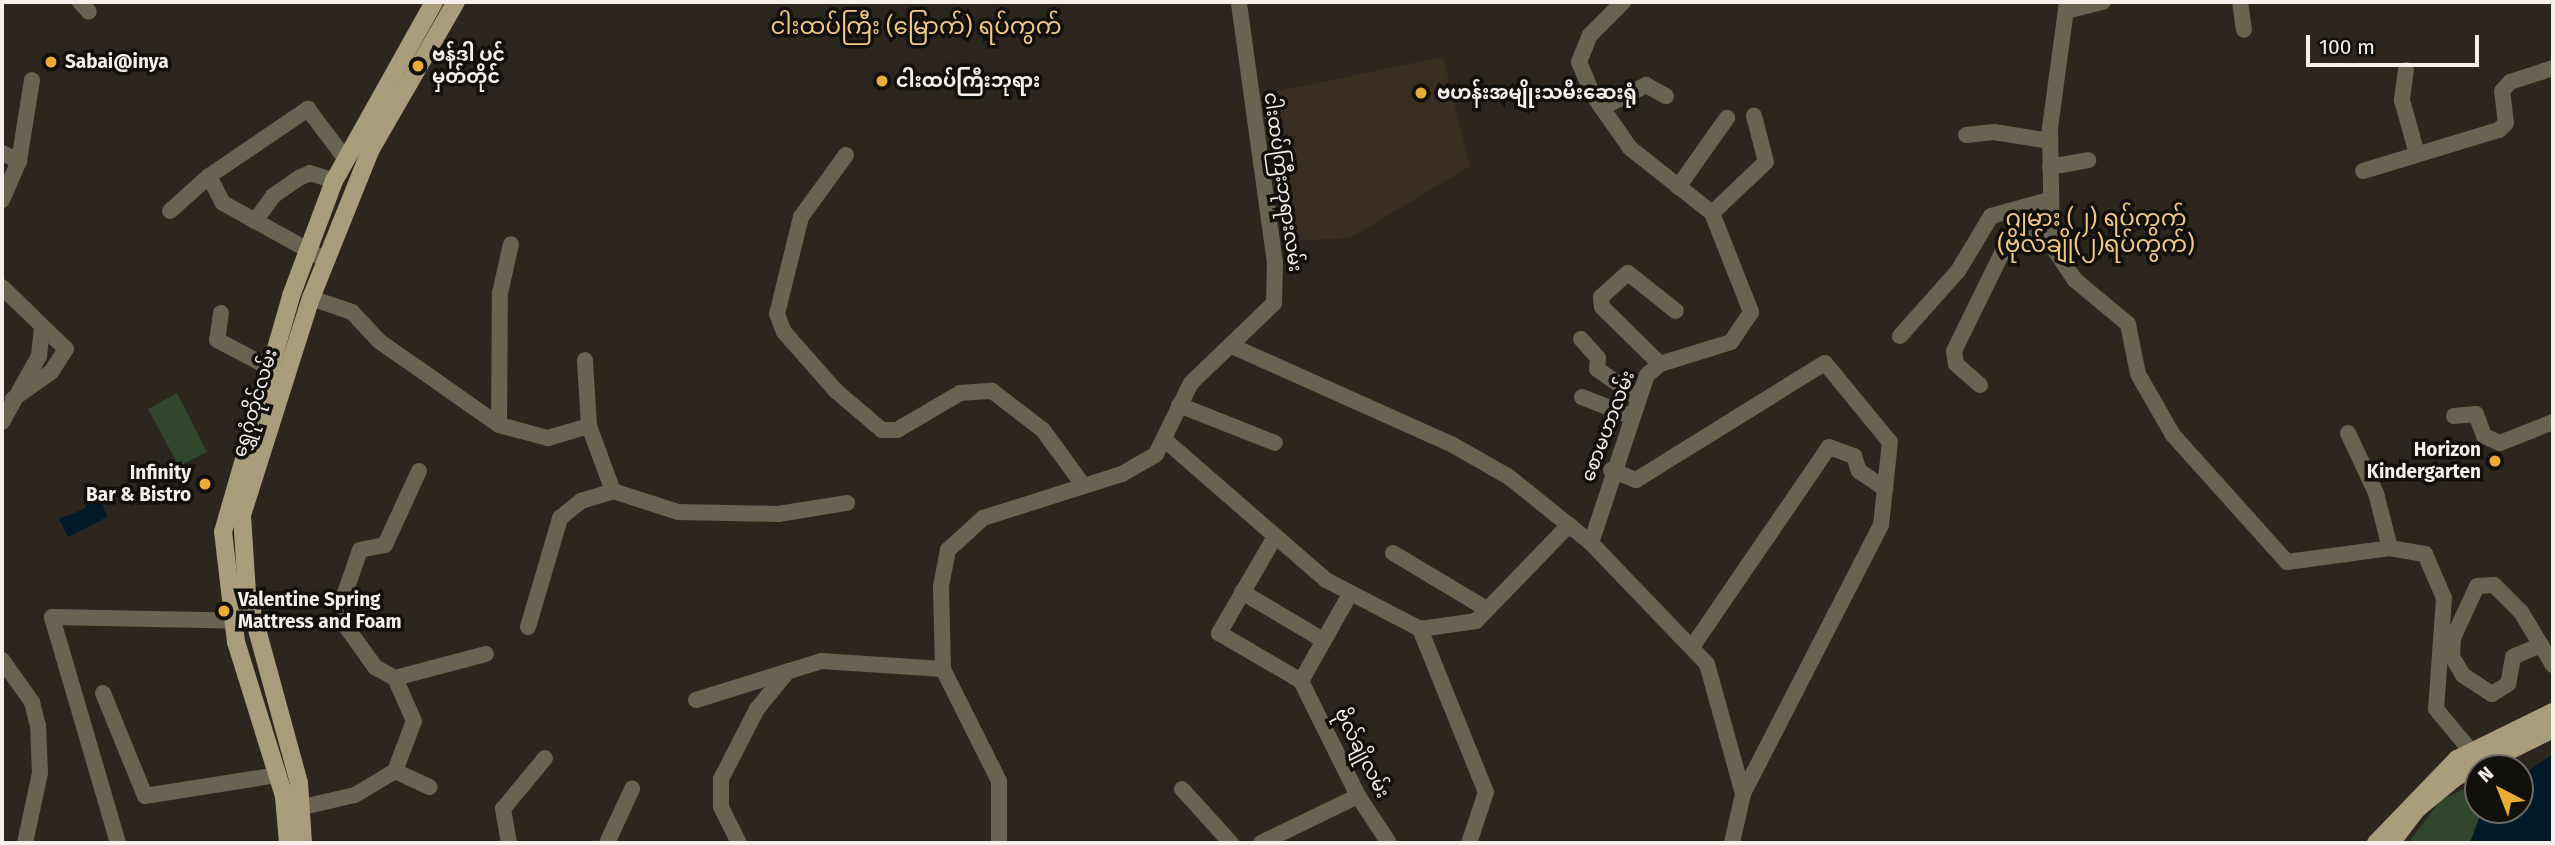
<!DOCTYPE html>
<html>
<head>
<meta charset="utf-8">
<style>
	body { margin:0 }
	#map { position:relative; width:2555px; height:845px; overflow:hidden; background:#2c261f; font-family:"Fira Sans","Noto Sans Myanmar",sans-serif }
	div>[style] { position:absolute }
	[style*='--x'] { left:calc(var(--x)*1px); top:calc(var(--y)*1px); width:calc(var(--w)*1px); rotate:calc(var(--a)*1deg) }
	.built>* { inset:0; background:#392e22 }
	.green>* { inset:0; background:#31472d }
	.water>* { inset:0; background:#001a29 }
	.minor>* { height:16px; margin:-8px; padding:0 8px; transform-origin:8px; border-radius:8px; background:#696352 }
	.major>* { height:18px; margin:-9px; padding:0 9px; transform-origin:9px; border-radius:9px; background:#aa9d7c }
	.dots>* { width:19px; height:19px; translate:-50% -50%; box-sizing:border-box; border:4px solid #12100c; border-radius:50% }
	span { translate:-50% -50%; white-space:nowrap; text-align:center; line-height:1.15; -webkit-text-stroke:7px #12100c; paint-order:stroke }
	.poi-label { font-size:19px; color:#f5f0eb; font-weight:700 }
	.left { translate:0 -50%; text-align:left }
	.right { translate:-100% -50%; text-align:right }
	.street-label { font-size:19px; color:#f5f0eb }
	.quarter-label { font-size:23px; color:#f2c882 }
	.frame { position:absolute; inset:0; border:4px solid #f5f0eb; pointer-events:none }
	.north { position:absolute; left:2464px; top:754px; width:70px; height:70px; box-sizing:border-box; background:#12100c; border:2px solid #6d6a65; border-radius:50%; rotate:318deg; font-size:19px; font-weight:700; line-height:28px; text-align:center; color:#f5f0eb }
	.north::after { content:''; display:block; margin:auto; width:24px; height:32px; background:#e8ac37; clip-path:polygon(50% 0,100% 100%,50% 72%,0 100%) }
	.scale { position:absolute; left:2306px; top:35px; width:173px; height:32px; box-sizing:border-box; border:4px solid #f5f0eb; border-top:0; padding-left:9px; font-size:21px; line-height:24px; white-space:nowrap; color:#f5f0eb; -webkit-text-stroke:5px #12100c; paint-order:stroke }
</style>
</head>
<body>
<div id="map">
	<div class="built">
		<div style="clip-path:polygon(1443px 57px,1470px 166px,1350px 238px,1284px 241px,1259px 95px)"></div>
	</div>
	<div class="green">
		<div style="clip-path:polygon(177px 393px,207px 452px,179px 466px,148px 409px)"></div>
		<div style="clip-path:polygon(2478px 782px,2482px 810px,2470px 843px,2408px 843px,2441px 800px)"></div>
	</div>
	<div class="water">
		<div style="clip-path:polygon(93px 497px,100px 497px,107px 517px,68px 537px,59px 519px,84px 509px)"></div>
		<div style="clip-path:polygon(2553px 754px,2553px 843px,2470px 843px,2482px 810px,2520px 810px,2520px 776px)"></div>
	</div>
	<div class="minor">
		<div style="--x:80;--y:2;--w:13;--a:48"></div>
		<div style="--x:2067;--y:2;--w:127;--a:97.7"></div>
		<div style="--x:2050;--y:128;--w:118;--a:89"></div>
		<div style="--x:2052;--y:246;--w:41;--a:55.9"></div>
		<div style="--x:2075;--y:280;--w:69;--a:39.7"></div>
		<div style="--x:2128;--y:324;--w:51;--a:78.7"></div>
		<div style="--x:2138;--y:374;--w:70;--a:60.2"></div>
		<div style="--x:2173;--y:435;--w:171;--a:48.1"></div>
		<div style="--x:2287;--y:562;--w:104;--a:-7.7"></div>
		<div style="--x:2390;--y:548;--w:36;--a:10"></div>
		<div style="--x:2425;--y:554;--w:48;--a:66.6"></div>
		<div style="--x:2444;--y:598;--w:111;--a:94.1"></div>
		<div style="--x:2436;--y:709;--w:69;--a:50.3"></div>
		<div style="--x:2240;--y:2;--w:28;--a:82"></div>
		<div style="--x:2066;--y:11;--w:38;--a:-14"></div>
		<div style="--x:2406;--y:70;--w:30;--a:98"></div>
		<div style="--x:2402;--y:100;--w:56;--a:74.5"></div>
		<div style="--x:1602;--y:108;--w:50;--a:-27.6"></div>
		<div style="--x:1646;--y:85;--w:23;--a:29"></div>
		<div style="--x:1966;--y:135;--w:28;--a:-6"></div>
		<div style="--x:1994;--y:132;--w:57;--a:9.1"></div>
		<div style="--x:2;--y:153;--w:19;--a:25"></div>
		<div style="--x:846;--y:155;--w:77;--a:126"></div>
		<div style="--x:801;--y:217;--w:100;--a:103.9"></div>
		<div style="--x:777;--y:314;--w:19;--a:69"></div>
		<div style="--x:784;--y:332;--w:79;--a:48.6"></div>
		<div style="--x:836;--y:391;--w:60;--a:40.3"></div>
		<div style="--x:882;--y:430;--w:15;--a:0"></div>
		<div style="--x:897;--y:430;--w:73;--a:-30.4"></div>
		<div style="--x:960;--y:393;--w:32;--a:-4"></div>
		<div style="--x:992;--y:391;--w:64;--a:37.4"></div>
		<div style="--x:1043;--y:430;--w:68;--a:54"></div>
		<div style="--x:2050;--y:167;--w:39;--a:-10"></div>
		<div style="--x:2363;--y:171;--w:142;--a:-16.8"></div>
		<div style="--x:2499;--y:130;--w:10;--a:-45"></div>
		<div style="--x:2506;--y:123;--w:32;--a:-97"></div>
		<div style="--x:2502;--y:91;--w:12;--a:-48"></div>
		<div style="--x:2510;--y:82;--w:45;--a:-18"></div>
		<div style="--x:209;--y:176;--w:30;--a:63"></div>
		<div style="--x:223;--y:203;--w:118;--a:29"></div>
		<div style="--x:1678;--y:187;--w:85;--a:-54.6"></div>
		<div style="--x:2;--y:200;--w:43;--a:-66.4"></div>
		<div style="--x:19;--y:161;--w:82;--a:-80.9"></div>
		<div style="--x:170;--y:211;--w:52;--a:-41.9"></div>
		<div style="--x:209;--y:176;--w:120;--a:-34.1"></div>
		<div style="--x:308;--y:109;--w:60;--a:53.1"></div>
		<div style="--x:1712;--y:213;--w:74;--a:-43.4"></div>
		<div style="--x:1766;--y:162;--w:48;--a:-104.6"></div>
		<div style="--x:255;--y:221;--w:31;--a:-54"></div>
		<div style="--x:273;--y:196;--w:32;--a:-35"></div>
		<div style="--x:299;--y:178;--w:12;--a:-24"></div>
		<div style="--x:310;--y:173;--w:25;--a:18"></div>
		<div style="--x:2;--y:287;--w:89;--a:44.1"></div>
		<div style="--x:66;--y:349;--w:27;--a:123"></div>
		<div style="--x:51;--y:372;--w:47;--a:144.6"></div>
		<div style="--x:311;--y:298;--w:43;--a:18.9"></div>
		<div style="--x:352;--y:312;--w:40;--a:47"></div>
		<div style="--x:379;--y:341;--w:146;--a:35"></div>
		<div style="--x:499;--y:425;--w:51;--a:14.9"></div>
		<div style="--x:548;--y:438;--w:43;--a:-16.3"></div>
		<div style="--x:221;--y:313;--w:27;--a:98"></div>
		<div style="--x:217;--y:340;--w:60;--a:27.8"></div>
		<div style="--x:1900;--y:336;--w:87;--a:-48.3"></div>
		<div style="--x:1958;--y:271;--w:64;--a:-59"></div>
		<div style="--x:1991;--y:216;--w:60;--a:-15.4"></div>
		<div style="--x:1581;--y:339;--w:25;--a:48"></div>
		<div style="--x:1598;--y:358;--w:11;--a:95"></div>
		<div style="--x:1597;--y:369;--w:49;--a:35"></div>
		<div style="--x:1234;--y:347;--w:240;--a:24.1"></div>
		<div style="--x:1453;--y:445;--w:64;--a:29.7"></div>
		<div style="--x:1509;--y:477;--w:105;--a:38.8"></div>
		<div style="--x:1591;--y:543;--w:168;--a:46.2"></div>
		<div style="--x:1707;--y:664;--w:135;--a:74.5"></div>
		<div style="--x:1743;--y:794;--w:50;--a:102.7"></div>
		<div style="--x:1660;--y:364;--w:81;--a:-135.5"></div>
		<div style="--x:1602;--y:307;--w:10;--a:-96"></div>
		<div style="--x:1601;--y:297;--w:36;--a:-42"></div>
		<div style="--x:1628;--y:273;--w:61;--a:38.4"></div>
		<div style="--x:1980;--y:385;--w:32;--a:-139"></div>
		<div style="--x:1956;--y:364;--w:13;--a:-99"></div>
		<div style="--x:1954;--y:351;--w:114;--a:-63.9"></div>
		<div style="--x:2004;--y:249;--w:14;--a:-39"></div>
		<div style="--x:2015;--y:240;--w:37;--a:-6"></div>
		<div style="--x:1582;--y:397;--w:52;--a:21.6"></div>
		<div style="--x:1179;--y:405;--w:103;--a:21.6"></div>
		<div style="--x:2454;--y:416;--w:22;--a:-5"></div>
		<div style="--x:2476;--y:414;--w:23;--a:70"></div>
		<div style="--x:2484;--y:436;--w:17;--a:24"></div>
		<div style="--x:2500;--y:443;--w:57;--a:-21.6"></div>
		<div style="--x:2;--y:422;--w:76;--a:-60.7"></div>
		<div style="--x:39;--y:356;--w:27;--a:-84"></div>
		<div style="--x:499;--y:425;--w:132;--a:-89.6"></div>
		<div style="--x:500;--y:293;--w:50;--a:-77.3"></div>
		<div style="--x:2348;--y:433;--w:66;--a:65"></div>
		<div style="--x:2376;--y:493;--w:57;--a:75.7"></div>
		<div style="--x:1166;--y:441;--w:212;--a:41"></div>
		<div style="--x:1326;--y:580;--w:106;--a:27.5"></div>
		<div style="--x:1420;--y:629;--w:57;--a:-8.1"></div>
		<div style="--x:1476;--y:621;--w:134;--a:-45.9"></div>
		<div style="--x:1611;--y:470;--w:27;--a:22"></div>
		<div style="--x:1636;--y:480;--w:222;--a:-31.8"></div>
		<div style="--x:1825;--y:363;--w:102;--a:50.6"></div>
		<div style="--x:1890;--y:442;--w:83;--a:96.2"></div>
		<div style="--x:1881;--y:525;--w:302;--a:117.2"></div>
		<div style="--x:419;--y:471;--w:81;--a:114.7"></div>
		<div style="--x:385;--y:545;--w:25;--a:169"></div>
		<div style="--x:360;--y:550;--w:55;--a:109.1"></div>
		<div style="--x:342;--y:602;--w:19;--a:90"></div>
		<div style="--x:342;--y:621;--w:57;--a:54.3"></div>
		<div style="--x:375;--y:667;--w:23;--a:29"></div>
		<div style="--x:395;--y:678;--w:94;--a:-14.8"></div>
		<div style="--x:613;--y:491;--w:68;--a:17.9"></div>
		<div style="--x:678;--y:512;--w:100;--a:1.1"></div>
		<div style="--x:778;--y:514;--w:70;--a:-9.1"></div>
		<div style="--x:1273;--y:540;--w:108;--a:120.1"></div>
		<div style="--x:1219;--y:633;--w:95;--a:30.3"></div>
		<div style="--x:1591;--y:543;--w:177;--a:-71.6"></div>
		<div style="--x:1647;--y:375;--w:17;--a:-40"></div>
		<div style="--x:1660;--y:364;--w:74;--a:-17.2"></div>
		<div style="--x:1731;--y:342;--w:36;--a:-56"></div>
		<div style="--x:1751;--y:312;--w:106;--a:-111.5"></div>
		<div style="--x:1712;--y:213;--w:105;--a:-141.6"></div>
		<div style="--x:1630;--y:148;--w:65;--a:-124.9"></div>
		<div style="--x:1593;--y:95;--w:36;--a:-113"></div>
		<div style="--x:1579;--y:62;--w:29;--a:-68"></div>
		<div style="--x:1590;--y:35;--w:47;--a:-45"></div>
		<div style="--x:1393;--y:553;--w:107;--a:30.9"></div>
		<div style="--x:1242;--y:592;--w:94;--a:30.7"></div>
		<div style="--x:528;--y:627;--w:114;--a:-73.6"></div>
		<div style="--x:560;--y:518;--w:27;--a:-39"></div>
		<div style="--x:581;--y:501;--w:34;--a:-17"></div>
		<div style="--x:613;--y:491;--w:69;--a:-110.3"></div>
		<div style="--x:589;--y:426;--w:66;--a:-93.5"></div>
		<div style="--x:1420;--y:629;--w:176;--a:68"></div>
		<div style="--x:1486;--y:792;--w:54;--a:108.4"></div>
		<div style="--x:2541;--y:645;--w:30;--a:157"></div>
		<div style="--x:2513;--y:657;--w:27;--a:100"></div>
		<div style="--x:2508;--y:684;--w:19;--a:148"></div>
		<div style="--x:2492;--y:694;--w:35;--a:-147"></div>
		<div style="--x:2463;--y:675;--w:21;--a:-121"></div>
		<div style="--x:2452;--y:657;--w:19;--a:-87"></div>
		<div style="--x:2453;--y:638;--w:57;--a:-65.2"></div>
		<div style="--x:2477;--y:586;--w:17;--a:-3"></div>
		<div style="--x:2494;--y:585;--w:38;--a:45"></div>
		<div style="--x:2521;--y:612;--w:62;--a:58.9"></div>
		<div style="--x:1692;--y:647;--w:242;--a:-55.6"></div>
		<div style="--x:1829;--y:447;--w:27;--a:20"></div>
		<div style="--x:1854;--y:456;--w:16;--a:72"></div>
		<div style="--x:1859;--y:471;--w:32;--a:34"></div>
		<div style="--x:2;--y:660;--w:52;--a:54.5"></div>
		<div style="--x:32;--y:702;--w:25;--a:76"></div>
		<div style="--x:38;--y:726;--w:47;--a:87.6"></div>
		<div style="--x:40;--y:773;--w:72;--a:102.1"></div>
		<div style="--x:1301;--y:681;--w:128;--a:63.6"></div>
		<div style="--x:1358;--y:796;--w:56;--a:56.6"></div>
		<div style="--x:1301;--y:681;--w:100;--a:-60.6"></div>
		<div style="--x:103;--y:693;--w:111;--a:67.8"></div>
		<div style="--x:145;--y:796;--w:135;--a:-9"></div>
		<div style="--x:696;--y:700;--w:131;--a:-17.3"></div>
		<div style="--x:821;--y:661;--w:122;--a:3.8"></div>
		<div style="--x:395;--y:771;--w:38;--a:25"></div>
		<div style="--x:1182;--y:789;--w:73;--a:47.8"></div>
		<div style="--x:303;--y:807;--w:53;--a:-13"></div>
		<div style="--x:355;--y:795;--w:47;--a:-31"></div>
		<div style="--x:395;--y:771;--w:53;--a:-69.2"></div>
		<div style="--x:414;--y:721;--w:47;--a:-113.8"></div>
		<div style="--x:118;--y:843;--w:235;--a:-106.3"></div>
		<div style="--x:52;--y:617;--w:202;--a:1.1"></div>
		<div style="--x:509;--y:843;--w:35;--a:-100"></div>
		<div style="--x:503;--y:809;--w:66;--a:-50.5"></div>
		<div style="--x:607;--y:843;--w:60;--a:-65.2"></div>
		<div style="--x:739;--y:843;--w:40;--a:-116.6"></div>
		<div style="--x:721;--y:807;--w:28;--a:-90"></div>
		<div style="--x:721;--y:779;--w:79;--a:-62.8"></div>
		<div style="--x:757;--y:709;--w:49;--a:-50.8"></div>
		<div style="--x:999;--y:843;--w:62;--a:-90"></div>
		<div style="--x:999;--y:781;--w:125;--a:-116.6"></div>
		<div style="--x:943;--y:669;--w:83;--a:-91.4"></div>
		<div style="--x:941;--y:586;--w:37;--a:-79"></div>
		<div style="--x:948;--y:550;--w:47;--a:-42.4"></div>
		<div style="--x:983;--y:518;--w:146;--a:-17.6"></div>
		<div style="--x:1122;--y:474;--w:39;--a:-30"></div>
		<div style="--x:1156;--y:454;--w:79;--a:-63.8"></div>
		<div style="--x:1191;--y:383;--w:115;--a:-43.9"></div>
		<div style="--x:1274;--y:303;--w:40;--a:-88.6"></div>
		<div style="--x:1275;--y:263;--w:263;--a:-97.9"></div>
		<div style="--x:1261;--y:843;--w:108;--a:-25.9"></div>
	</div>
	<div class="major">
		<div style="--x:288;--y:843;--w:47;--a:-94.9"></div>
		<div style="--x:284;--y:796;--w:161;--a:-107.3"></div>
		<div style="--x:236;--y:642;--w:111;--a:-96.7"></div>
		<div style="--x:223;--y:532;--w:246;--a:-73.9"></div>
		<div style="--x:291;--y:296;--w:123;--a:-69.5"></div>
		<div style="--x:334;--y:181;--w:205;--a:-60.8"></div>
		<div style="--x:303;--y:843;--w:60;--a:-93.8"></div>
		<div style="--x:299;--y:783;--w:197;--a:-105.3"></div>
		<div style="--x:247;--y:593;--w:78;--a:-93.7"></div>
		<div style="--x:242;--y:515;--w:228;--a:-72.4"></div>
		<div style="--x:311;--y:298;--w:161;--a:-68.1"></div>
		<div style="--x:371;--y:149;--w:170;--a:-60"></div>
		<div style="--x:2376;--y:843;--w:117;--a:-46"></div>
		<div style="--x:2457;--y:759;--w:107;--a:-26.1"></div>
		<div style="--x:2391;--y:843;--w:43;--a:-52.6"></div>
		<div style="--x:2417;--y:809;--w:50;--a:-39.4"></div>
		<div style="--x:2456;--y:777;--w:108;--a:-26.3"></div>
	</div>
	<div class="dots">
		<div style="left:51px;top:62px;background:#e8ac37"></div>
		<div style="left:418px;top:66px;background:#e8ac37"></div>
		<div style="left:882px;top:81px;background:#e8ac37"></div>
		<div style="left:1421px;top:93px;background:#e8ac37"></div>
		<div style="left:2495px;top:461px;background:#e8ac37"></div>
		<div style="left:205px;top:484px;background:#e8ac37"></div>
		<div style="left:224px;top:611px;background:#e8ac37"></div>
	</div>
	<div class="poi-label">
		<span class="left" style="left:432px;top:66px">ဗန်ဒါ ပင်<br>မှတ်တိုင်</span>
		<span class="left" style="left:65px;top:62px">Sabai@inya</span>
		<span class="left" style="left:896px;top:81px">ငါးထပ်ကြီးဘုရား</span>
		<span class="left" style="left:1437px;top:93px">ဗဟန်းအမျိုးသမီးဆေးရုံ</span>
		<span class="right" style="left:2481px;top:461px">Horizon<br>Kindergarten</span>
		<span class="right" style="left:191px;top:484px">Infinity<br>Bar &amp; Bistro</span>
		<span class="left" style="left:238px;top:611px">Valentine Spring<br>Mattress and Foam</span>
	</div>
	<div class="street-label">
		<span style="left:1283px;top:182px;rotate:82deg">ငါးထပ်ကြီးဘုရားလမ်း</span>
		<span style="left:255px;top:403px;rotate:-73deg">ရွှေဂုံတိုင်လမ်း</span>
		<span style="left:1608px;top:426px;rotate:-69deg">စောမဟာလမ်း</span>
		<span style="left:1362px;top:753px;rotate:63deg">ဗိုလ်ချိုလမ်း</span>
	</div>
	<div class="quarter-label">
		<span style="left:916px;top:26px">ငါးထပ်ကြီး (မြောက်) ရပ်ကွက်</span>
		<span style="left:2096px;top:231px">ဂျမား (၂) ရပ်ကွက်<br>(ဗိုလ်ချို(၂)ရပ်ကွက်)</span>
	</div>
	<div class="frame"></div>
	<div class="north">N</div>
	<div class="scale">100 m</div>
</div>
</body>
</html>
